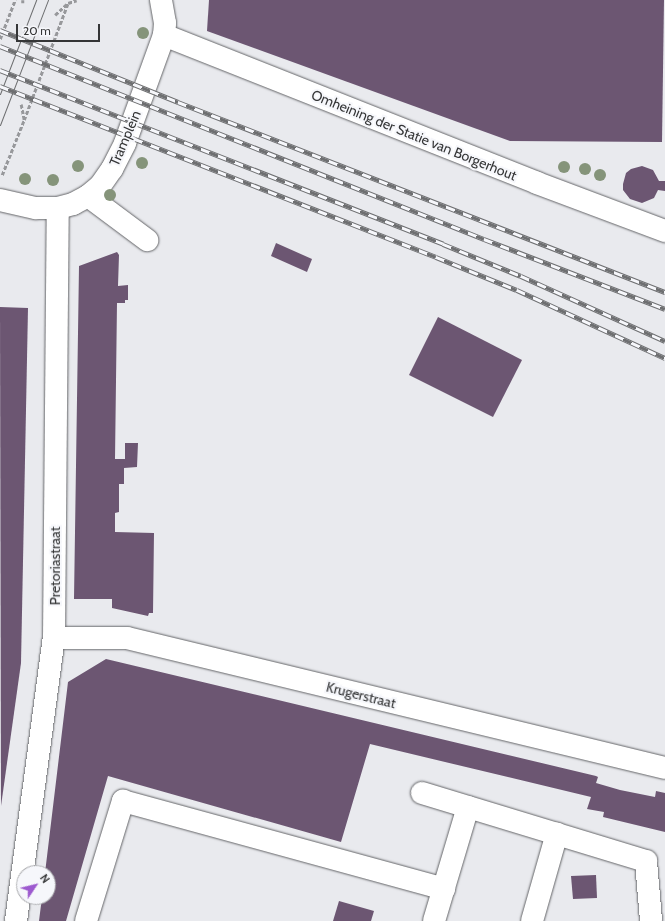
<!DOCTYPE html>
<html>
<head>
<meta charset="utf-8">
<style>
	body { margin:0 }
	#map { position:relative; width:665px; height:921px; overflow:hidden; background:#e9eaee; font-family:Cabin,sans-serif }
	div>[style] { position:absolute }
	[style*='--x'] { left:calc(var(--x)*1px); top:calc(var(--y)*1px); width:calc(var(--w)*1px); rotate:calc(var(--a)*1deg) }
	.building>* { inset:0; background:#6c5672 }
	.path>* { height:2.5px; margin-top:-1.25px; transform-origin:0; background:repeating-linear-gradient(90deg,#97989b 0 4px,transparent 0 6px) }
	.roads { filter:drop-shadow(0 0 1px #646568) drop-shadow(0 0 1px #646568) }
	.minor>* { height:22px; margin:-11px; padding:0 11px; transform-origin:11px; border-radius:11px; background:#fff }
	.tram>* { height:1px; margin:-0.5px; padding:0 0.5px; transform-origin:0.5px; border-radius:0.5px; background:#6e6f71 }
	.rail>* { height:4.5px; margin-top:-2.25px; transform-origin:0; background:repeating-linear-gradient(90deg,#f6f7fb 0 9px,#6e6f71 0 18px); box-sizing:border-box; border-block:1px solid #6e6f71 }
	.trees>* { width:12px; height:12px; margin:-6px; border-radius:50%; background:#85947a }
	span { translate:-50% -50%; white-space:nowrap; text-align:center; line-height:1.15; -webkit-text-stroke:4px #f6f7fb; paint-order:stroke }
	.street-label { font-size:14px; color:#353637 }
	.north { position:absolute; left:16px; top:865px; width:40px; height:40px; box-sizing:border-box; background:#f6f7fb; border:1px solid #a9aaad; border-radius:50%; rotate:55deg; font-size:11px; font-weight:700; line-height:16px; text-align:center; color:#353637 }
	.north::after { content:''; display:block; margin:auto; width:14px; height:18px; background:#9d5acf; clip-path:polygon(50% 0,100% 100%,50% 72%,0 100%) }
	.scale { position:absolute; left:16px; top:24px; width:84px; height:18px; box-sizing:border-box; border:2px solid #353637; border-top:0; padding-left:5px; font-size:12px; line-height:14px; white-space:nowrap; color:#353637; -webkit-text-stroke:3px #f6f7fb; paint-order:stroke }
</style>
</head>
<body>
<div id="map">
	<div class="building">
		<div style="clip-path:polygon(209px 0,664px 0,662px 142px,510px 141px,207px 31px)"></div>
		<div style="clip-path:polygon(642px 166px,653px 170px,659px 181px,665px 181px,665px 191px,658px 190px,654px 198px,642px 203px,630px 199px,623px 190px,623px 184px,626px 173px,631px 169px)"></div>
		<div style="clip-path:polygon(276px 243px,312px 259px,307px 272px,271px 256px)"></div>
		<div style="clip-path:polygon(117px 252px,119px 255px,118px 286px,128px 285px,128px 300px,125px 300px,125px 303px,117px 303px,115px 459px,125px 459px,125px 443px,138px 443px,137px 467px,124px 468px,124px 484px,119px 484px,119px 512px,115px 513px,115px 532px,154px 533px,153px 613px,149px 613px,148px 616px,112px 608px,112px 599px,74px 599px,79px 266px)"></div>
		<div style="clip-path:polygon(0 307px,28px 308px,21px 663px,1px 806px)"></div>
		<div style="clip-path:polygon(438px 317px,522px 360px,493px 417px,409px 375px)"></div>
		<div style="clip-path:polygon(106px 659px,596px 776px,598px 777px,596px 783px,620px 790px,655px 797px,656px 791px,665px 793px,665px 832px,603px 817px,604px 812px,587px 809px,591px 797px,370px 744px,341px 842px,108px 776px,66px 921px,39px 921px,42px 897px,48px 897px,48px 873px,45px 873px,68px 682px)"></div>
		<div style="clip-path:polygon(596px 875px,597px 898px,573px 899px,571px 876px)"></div>
		<div style="clip-path:polygon(339px 901px,374px 911px,371px 921px,333px 921px)"></div>
	</div>
	<div class="path">
		<div style="--x:23;--y:0;--w:3;--a:90"></div>
		<div style="--x:55;--y:15;--w:18;--a:-43"></div>
		<div style="--x:68;--y:3;--w:9;--a:-18"></div>
		<div style="--x:0;--y:39;--w:42;--a:-69"></div>
		<div style="--x:24;--y:120;--w:125;--a:-69.4"></div>
		<div style="--x:2;--y:175;--w:59;--a:-68.2"></div>
		<div style="--x:24;--y:120;--w:16;--a:-101"></div>
	</div>
	<div class="roads">
		<div class="minor">
			<div style="--x:164;--y:35;--w:401;--a:21.6"></div>
			<div style="--x:537;--y:183;--w:137;--a:20.6"></div>
			<div style="--x:88;--y:196;--w:74;--a:36.7"></div>
			<div style="--x:0;--y:200;--w:37;--a:13"></div>
			<div style="--x:36;--y:208;--w:22;--a:0"></div>
			<div style="--x:58;--y:208;--w:16;--a:-15"></div>
			<div style="--x:73;--y:204;--w:17;--a:-28"></div>
			<div style="--x:88;--y:196;--w:16;--a:-40"></div>
			<div style="--x:100;--y:186;--w:21;--a:-55"></div>
			<div style="--x:112;--y:169;--w:29;--a:-63"></div>
			<div style="--x:125;--y:143;--w:115;--a:-70.1"></div>
			<div style="--x:164;--y:35;--w:12;--a:-85"></div>
			<div style="--x:165;--y:23;--w:23;--a:-100"></div>
			<div style="--x:54;--y:638;--w:73;--a:0"></div>
			<div style="--x:127;--y:638;--w:553;--a:13.58"></div>
			<div style="--x:422;--y:793;--w:234;--a:16.9"></div>
			<div style="--x:646;--y:861;--w:60;--a:85.2"></div>
			<div style="--x:16;--y:921;--w:286;--a:-82.4"></div>
			<div style="--x:54;--y:638;--w:430;--a:-89.5"></div>
			<div style="--x:86;--y:921;--w:126;--a:-72.9"></div>
			<div style="--x:123;--y:801;--w:333;--a:15.3"></div>
			<div style="--x:434;--y:921;--w:119;--a:-73.4"></div>
			<div style="--x:532;--y:921;--w:91;--a:-74.1"></div>
		</div>
	</div>
	<div class="tram">
		<div style="--x:0;--y:94;--w:101;--a:-69"></div>
		<div style="--x:0;--y:125;--w:134;--a:-69"></div>
	</div>
	<div class="rail">
		<div style="--x:0;--y:30;--w:192;--a:22"></div>
		<div style="--x:178;--y:102;--w:523;--a:21.31"></div>
		<div style="--x:0;--y:46;--w:521;--a:21.74"></div>
		<div style="--x:484;--y:239;--w:194;--a:21.1"></div>
		<div style="--x:0;--y:70;--w:476;--a:21.4"></div>
		<div style="--x:443;--y:244;--w:84;--a:22.3"></div>
		<div style="--x:521;--y:276;--w:158;--a:24.3"></div>
		<div style="--x:0;--y:86;--w:468;--a:21.4"></div>
		<div style="--x:436;--y:257;--w:87;--a:22.2"></div>
		<div style="--x:517;--y:290;--w:163;--a:24.7"></div>
	</div>
	<div class="trees">
		<div style="left:143px;top:33px"></div>
		<div style="left:142px;top:163px"></div>
		<div style="left:78px;top:166px"></div>
		<div style="left:564px;top:167px"></div>
		<div style="left:585px;top:169px"></div>
		<div style="left:600px;top:175px"></div>
		<div style="left:25px;top:179px"></div>
		<div style="left:53px;top:180px"></div>
		<div style="left:110px;top:195px"></div>
	</div>
	<div class="street-label">
		<span style="left:414px;top:135px;rotate:22deg">Omheining der Statie van Borgerhout</span>
		<span style="left:125px;top:138px;rotate:-67deg">Tramplein</span>
		<span style="left:55px;top:566px;rotate:-90deg">Pretoriastraat</span>
		<span style="left:361px;top:695px;rotate:14deg">Krugerstraat</span>
	</div>
	<div class="north">N</div>
	<div class="scale">20 m</div>
</div>
</body>
</html>
